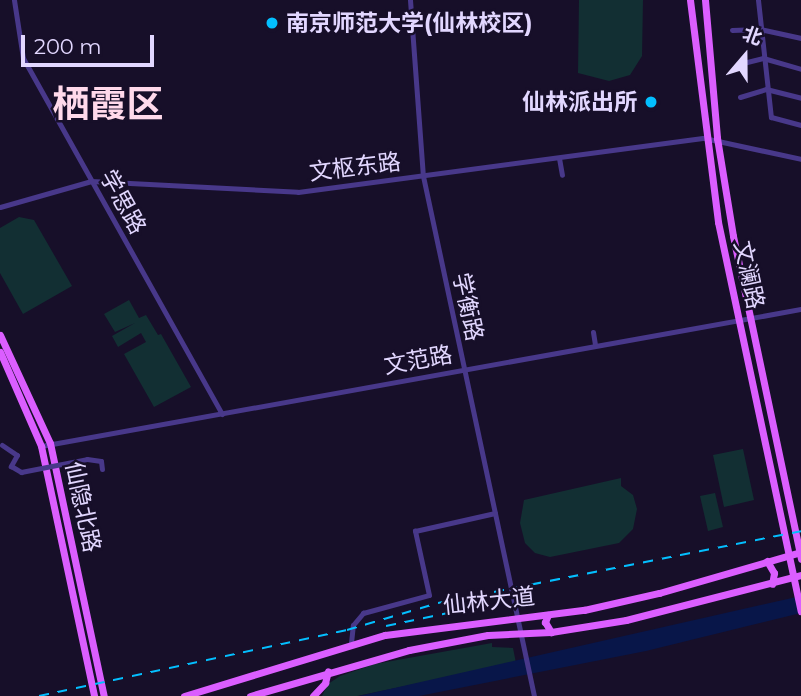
<!DOCTYPE html>
<html>
<head>
<meta charset="utf-8">
<style>
	body { margin:0 }
	#map { position:relative; width:801px; height:696px; overflow:hidden; background:#170f29; font-family:Montserrat,"Noto Sans SC",sans-serif }
	div>[style] { position:absolute }
	[style*='--x'] { left:calc(var(--x)*1px); top:calc(var(--y)*1px); width:calc(var(--w)*1px); rotate:calc(var(--a)*1deg) }
	.green>* { inset:0; background:#122f33 }
	.water>* { inset:0; background:#081649 }
	.minor>* { height:5px; margin:-2.5px; padding:0 2.5px; transform-origin:2.5px; border-radius:2.5px; background:#48388a }
	.major>* { height:7px; margin:-3.5px; padding:0 3.5px; transform-origin:3.5px; border-radius:3.5px; background:#db5eff }
	.rail>* { height:2px; margin-top:-1px; transform-origin:0; background:repeating-linear-gradient(90deg,#03bfff 0 10px,transparent 0 19px) }
	.minor-bridge>* { height:5px; margin:-2.5px; padding:0 2.5px; transform-origin:2.5px; border-radius:2.5px; background:#48388a }
	.dots>* { width:19px; height:19px; translate:-50% -50%; box-sizing:border-box; border:4px solid #170f29; border-radius:50% }
	span { translate:-50% -50%; white-space:nowrap; text-align:center; line-height:1.15; -webkit-text-stroke:5px #170f29; paint-order:stroke }
	.poi-label { font-size:23px; color:#e2d7ff; font-weight:700 }
	.left { translate:0 -50%; text-align:left }
	.right { translate:-100% -50%; text-align:right }
	.street-label { font-size:23px; color:#e2d7ff }
	.town-label { font-size:37px; color:#ffd9eb; font-weight:700 }
	.north { position:absolute; left:710px; top:21px; width:70px; height:70px; -webkit-text-stroke:5px #170f29; paint-order:stroke; rotate:20deg; font-size:19px; font-weight:700; line-height:28px; text-align:center; color:#e2d7ff }
	.north::after { content:''; display:block; margin:auto; width:24px; height:32px; background:#e2d7ff; clip-path:polygon(50% 0,100% 100%,50% 72%,0 100%) }
	.scale { position:absolute; left:21px; top:35px; width:133px; height:32px; box-sizing:border-box; border:4px solid #e2d7ff; border-top:0; padding-left:9px; font-size:21px; line-height:24px; white-space:nowrap; color:#e2d7ff; -webkit-text-stroke:5px #170f29; paint-order:stroke }
</style>
</head>
<body>
<div id="map">
	<div class="green">
		<div style="clip-path:polygon(579px 0,643px 0,642px 56px,630px 75px,609px 81px,578px 73px)"></div>
		<div style="clip-path:polygon(19px 217px,34px 220px,72px 286px,23px 314px,0 273px,0 228px)"></div>
		<div style="clip-path:polygon(129px 300px,139px 318px,146px 315px,158px 335px,161px 334px,191px 387px,154px 407px,124px 354px,146px 342px,141px 333px,118px 347px,112px 336px,135px 323px,115px 332px,104px 314px)"></div>
		<div style="clip-path:polygon(743px 449px,754px 500px,724px 507px,713px 455px)"></div>
		<div style="clip-path:polygon(621px 478px,621px 486px,633px 495px,637px 509px,633px 529px,619px 543px,550px 557px,535px 553px,525px 543px,520px 523px,524px 500px)"></div>
		<div style="clip-path:polygon(715px 493px,723px 527px,708px 531px,700px 496px)"></div>
		<div style="clip-path:polygon(492px 643px,492px 647px,513px 648px,516px 663px,357px 696px,322px 696px,328px 684px,340px 676px,375px 664px)"></div>
	</div>
	<div class="water">
		<div style="clip-path:polygon(801px 596px,801px 613px,646px 651px,419px 696px,359px 696px)"></div>
	</div>
	<div class="minor">
		<div style="--x:14;--y:0;--w:59;--a:81.2"></div>
		<div style="--x:23;--y:58;--w:408;--a:60.8"></div>
		<div style="--x:410;--y:0;--w:176;--a:85.8"></div>
		<div style="--x:423;--y:176;--w:532;--a:77.95"></div>
		<div style="--x:758;--y:0;--w:118;--a:83.7"></div>
		<div style="--x:771;--y:117;--w:31;--a:15"></div>
		<div style="--x:732;--y:30;--w:28;--a:-2"></div>
		<div style="--x:760;--y:29;--w:42;--a:12.4"></div>
		<div style="--x:739;--y:64;--w:25;--a:-14"></div>
		<div style="--x:763;--y:58;--w:40;--a:16"></div>
		<div style="--x:740;--y:97;--w:27;--a:-17"></div>
		<div style="--x:766;--y:89;--w:36;--a:14"></div>
		<div style="--x:559;--y:158;--w:17;--a:80"></div>
		<div style="--x:0;--y:207;--w:95;--a:-15.9"></div>
		<div style="--x:91;--y:181;--w:207;--a:3"></div>
		<div style="--x:298;--y:192;--w:410;--a:-7.6"></div>
		<div style="--x:704;--y:138;--w:99;--a:12.2"></div>
		<div style="--x:593;--y:332;--w:13;--a:81"></div>
		<div style="--x:41;--y:446;--w:772;--a:-10.22"></div>
		<div style="--x:351;--y:643;--w:18;--a:-84"></div>
		<div style="--x:353;--y:625;--w:16;--a:-50"></div>
		<div style="--x:363;--y:613;--w:68;--a:-15.3"></div>
		<div style="--x:429;--y:595;--w:66;--a:-102.3"></div>
		<div style="--x:415;--y:531;--w:82;--a:-12.7"></div>
	</div>
	<div class="major">
		<div style="--x:690;--y:0;--w:224;--a:82.8"></div>
		<div style="--x:718;--y:222;--w:398;--a:78"></div>
		<div style="--x:705;--y:0;--w:139;--a:85"></div>
		<div style="--x:717;--y:138;--w:99;--a:80.7"></div>
		<div style="--x:733;--y:236;--w:330;--a:78.1"></div>
		<div style="--x:0;--y:335;--w:119;--a:65.2"></div>
		<div style="--x:50;--y:443;--w:259;--a:78"></div>
		<div style="--x:0;--y:352;--w:103;--a:66.4"></div>
		<div style="--x:41;--y:446;--w:256;--a:78"></div>
		<div style="--x:767;--y:561;--w:14;--a:60"></div>
		<div style="--x:774;--y:573;--w:11;--a:100"></div>
		<div style="--x:548;--y:615;--w:8;--a:113"></div>
		<div style="--x:545;--y:622;--w:12;--a:59"></div>
		<div style="--x:184;--y:696;--w:210;--a:-16.9"></div>
		<div style="--x:385;--y:635;--w:201;--a:-7.2"></div>
		<div style="--x:584;--y:610;--w:77;--a:-12.8"></div>
		<div style="--x:659;--y:593;--w:148;--a:-16.1"></div>
		<div style="--x:250;--y:696;--w:166;--a:-16.1"></div>
		<div style="--x:409;--y:650;--w:80;--a:-10.8"></div>
		<div style="--x:488;--y:635;--w:63;--a:-2.7"></div>
		<div style="--x:551;--y:632;--w:76;--a:-9.1"></div>
		<div style="--x:626;--y:620;--w:181;--a:-14.4"></div>
		<div style="--x:313;--y:696;--w:18;--a:-47"></div>
		<div style="--x:325;--y:683;--w:12;--a:-76"></div>
	</div>
	<div class="rail">
		<div style="--x:386;--y:626;--w:112;--a:-11.8"></div>
		<div style="--x:39;--y:696;--w:315;--a:-12.1"></div>
		<div style="--x:347;--y:630;--w:95;--a:-16.5"></div>
		<div style="--x:438;--y:603;--w:370;--a:-11.2"></div>
	</div>
	<div class="minor-bridge">
		<div style="--x:2;--y:445;--w:18;--a:34"></div>
		<div style="--x:17;--y:455;--w:13;--a:119"></div>
		<div style="--x:11;--y:466;--w:12;--a:31"></div>
		<div style="--x:21;--y:472;--w:67;--a:-11.1"></div>
		<div style="--x:87;--y:459;--w:14;--a:8"></div>
		<div style="--x:101;--y:461;--w:8;--a:83"></div>
	</div>
	<div class="dots">
		<div style="left:272px;top:23px;background:#03bfff"></div>
		<div style="left:651px;top:102px;background:#03bfff"></div>
	</div>
	<div class="poi-label">
		<span class="left" style="left:286px;top:23px">南京师范大学(仙林校区)</span>
		<span class="right" style="left:637px;top:102px">仙林派出所</span>
	</div>
	<div class="street-label">
		<span style="left:355px;top:167px;rotate:-7deg">文枢东路</span>
		<span style="left:123px;top:202px;rotate:61deg">学思路</span>
		<span style="left:749px;top:275px;rotate:78deg">文澜路</span>
		<span style="left:468px;top:307px;rotate:78deg">学衡路</span>
		<span style="left:418px;top:360px;rotate:-10deg">文范路</span>
		<span style="left:83px;top:507px;rotate:78deg">仙隐北路</span>
		<span style="left:489px;top:601px;rotate:-6deg">仙林大道</span>
	</div>
	<div class="town-label">
		<span style="left:108px;top:104px">栖霞区</span>
	</div>
	<div class="north">北</div>
	<div class="scale">200 m</div>
</div>
</body>
</html>
